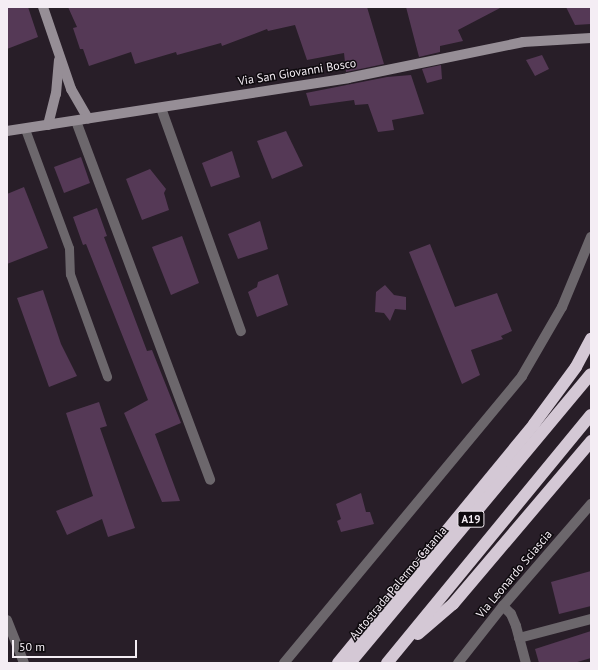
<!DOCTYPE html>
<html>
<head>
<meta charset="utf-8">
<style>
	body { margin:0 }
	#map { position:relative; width:598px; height:670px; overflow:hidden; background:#281e28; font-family:"PT Sans",sans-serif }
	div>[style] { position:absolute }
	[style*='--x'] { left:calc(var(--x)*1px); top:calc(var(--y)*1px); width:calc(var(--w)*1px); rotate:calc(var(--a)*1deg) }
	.building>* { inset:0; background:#553956 }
	.service>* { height:9px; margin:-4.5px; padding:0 4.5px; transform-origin:4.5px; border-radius:4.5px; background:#6c676c }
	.minor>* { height:10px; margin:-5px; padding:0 5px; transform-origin:5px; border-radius:5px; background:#6c676c }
	.tertiary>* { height:10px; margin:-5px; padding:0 5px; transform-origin:5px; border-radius:5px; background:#6c676c }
	.secondary>* { height:10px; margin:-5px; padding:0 5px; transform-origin:5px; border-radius:5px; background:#968e96 }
	.motorway>* { height:12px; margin:-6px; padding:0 6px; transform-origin:6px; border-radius:6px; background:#d4c8d5 }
	span { translate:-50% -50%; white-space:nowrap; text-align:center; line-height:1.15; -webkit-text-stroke:3px #0e0a0e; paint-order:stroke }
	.shield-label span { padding:1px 3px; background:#0e0a0e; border:1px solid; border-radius:3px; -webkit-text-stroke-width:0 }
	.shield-label { font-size:11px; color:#f4edf4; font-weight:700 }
	.street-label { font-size:12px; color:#f4edf4 }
	.frame { position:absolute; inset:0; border:8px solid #f4edf4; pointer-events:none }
	.scale { position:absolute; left:12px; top:640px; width:125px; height:18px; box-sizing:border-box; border:2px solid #f4edf4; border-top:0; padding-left:5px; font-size:12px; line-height:14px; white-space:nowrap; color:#f4edf4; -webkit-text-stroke:3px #0e0a0e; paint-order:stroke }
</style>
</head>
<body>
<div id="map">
	<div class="building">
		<div style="clip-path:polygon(7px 7px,28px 7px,38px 37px,7px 49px)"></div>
		<div style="clip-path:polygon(68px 7px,367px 7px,384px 64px,346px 72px,344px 53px,307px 60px,295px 25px,268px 31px,267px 29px,222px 46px,221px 43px,177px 55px,176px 52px,135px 64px,131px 52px,89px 66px,83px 49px,80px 49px,73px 28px,77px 27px)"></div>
		<div style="clip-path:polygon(406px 7px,502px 7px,458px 30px,463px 41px,440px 46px,440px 52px,419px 57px)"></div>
		<div style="clip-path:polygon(566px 7px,591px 7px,591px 24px,575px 25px)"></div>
		<div style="clip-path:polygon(542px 55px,549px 69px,535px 76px,526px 60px)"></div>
		<div style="clip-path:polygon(441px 65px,442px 79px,427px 83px,422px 69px)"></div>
		<div style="clip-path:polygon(411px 75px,424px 114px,392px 120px,394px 130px,378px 132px,368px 104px,355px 105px,354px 100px,310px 106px,306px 93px,387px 77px)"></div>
		<div style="clip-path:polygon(286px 131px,303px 166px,272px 179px,257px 141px)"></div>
		<div style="clip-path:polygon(232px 151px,240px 177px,211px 187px,202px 163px)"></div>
		<div style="clip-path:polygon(81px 157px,90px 183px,64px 193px,54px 167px)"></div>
		<div style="clip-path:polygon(150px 169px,166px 189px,164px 193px,169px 210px,142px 220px,126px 179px)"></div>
		<div style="clip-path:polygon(24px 187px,48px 248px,7px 264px,7px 194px)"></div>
		<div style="clip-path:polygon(97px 208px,107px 236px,104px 237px,147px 351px,152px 350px,181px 423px,155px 434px,180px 501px,162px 502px,124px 413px,148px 400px,86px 244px,83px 245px,73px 217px)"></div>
		<div style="clip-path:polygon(260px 221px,268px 249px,238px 259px,228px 234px)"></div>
		<div style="clip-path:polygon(182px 236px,199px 283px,171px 295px,152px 247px)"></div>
		<div style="clip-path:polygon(430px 244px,455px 307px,497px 293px,512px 331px,501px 336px,503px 339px,471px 350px,480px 375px,462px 384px,409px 252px)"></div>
		<div style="clip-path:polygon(278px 274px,288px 305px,257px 317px,248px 292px,257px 287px,258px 282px)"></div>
		<div style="clip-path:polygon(385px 285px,394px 295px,406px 297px,406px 310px,395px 309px,390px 321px,384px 313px,375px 312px,376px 292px)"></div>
		<div style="clip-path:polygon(43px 290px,61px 344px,77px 376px,49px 387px,17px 298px)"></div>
		<div style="clip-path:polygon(99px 402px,107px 426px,100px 428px,135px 528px,108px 537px,102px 519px,67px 535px,56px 511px,93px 496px,66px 413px)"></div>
		<div style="clip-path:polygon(361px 493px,366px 512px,370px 512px,374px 524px,341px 532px,337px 521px,341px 519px,336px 504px)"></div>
		<div style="clip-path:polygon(591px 571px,591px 606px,559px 614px,551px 582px)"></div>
		<div style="clip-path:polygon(591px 631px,591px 658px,574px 663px,539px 663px,535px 649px)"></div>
	</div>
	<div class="service">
		<div style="--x:25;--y:129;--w:127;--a:69.7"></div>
		<div style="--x:69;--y:248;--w:26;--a:88"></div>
		<div style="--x:70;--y:274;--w:109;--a:70.1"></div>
	</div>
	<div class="minor">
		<div style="--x:161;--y:108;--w:237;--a:70.3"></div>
		<div style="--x:76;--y:121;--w:383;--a:69.5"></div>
		<div style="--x:503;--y:606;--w:11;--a:45"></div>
		<div style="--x:511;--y:614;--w:13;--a:67"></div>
		<div style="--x:516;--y:626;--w:38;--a:75"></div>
		<div style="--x:7;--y:620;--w:46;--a:68.4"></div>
		<div style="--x:519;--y:638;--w:74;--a:-14.8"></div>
		<div style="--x:284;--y:663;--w:373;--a:-50.3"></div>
		<div style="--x:522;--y:376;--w:80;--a:-59.9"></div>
		<div style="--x:562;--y:307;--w:76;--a:-67.5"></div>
	</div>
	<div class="tertiary">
		<div style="--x:458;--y:663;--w:73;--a:-51.7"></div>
		<div style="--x:503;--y:606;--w:135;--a:-49.2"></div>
	</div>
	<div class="secondary">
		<div style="--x:43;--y:7;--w:87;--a:71.1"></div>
		<div style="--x:71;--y:89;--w:34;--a:60"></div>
		<div style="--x:48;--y:125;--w:32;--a:-76"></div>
		<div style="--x:56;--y:94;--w:34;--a:-85"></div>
		<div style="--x:7;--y:131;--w:345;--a:-8.8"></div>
		<div style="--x:348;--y:78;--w:179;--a:-11.6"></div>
		<div style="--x:523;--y:42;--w:68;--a:-3.4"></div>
	</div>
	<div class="motorway">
		<div style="--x:418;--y:634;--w:46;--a:-40.6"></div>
		<div style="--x:453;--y:604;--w:214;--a:-49.7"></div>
		<div style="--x:338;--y:663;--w:309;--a:-50.6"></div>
		<div style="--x:534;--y:424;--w:71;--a:-53.6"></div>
		<div style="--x:576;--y:367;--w:32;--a:-62"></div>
		<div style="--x:350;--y:663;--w:376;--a:-50.2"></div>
		<div style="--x:387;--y:663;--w:321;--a:-50.6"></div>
	</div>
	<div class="shield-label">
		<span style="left:471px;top:519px">A19</span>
	</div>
	<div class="street-label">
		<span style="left:297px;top:72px;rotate:-9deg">Via San Giovanni Bosco</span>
		<span style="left:514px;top:574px;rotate:-50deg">Via Leonardo Sciascia</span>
		<span style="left:398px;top:583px;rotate:-50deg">Autostrada Palermo-Catania</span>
	</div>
	<div class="frame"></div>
	<div class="scale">50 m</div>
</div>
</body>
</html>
